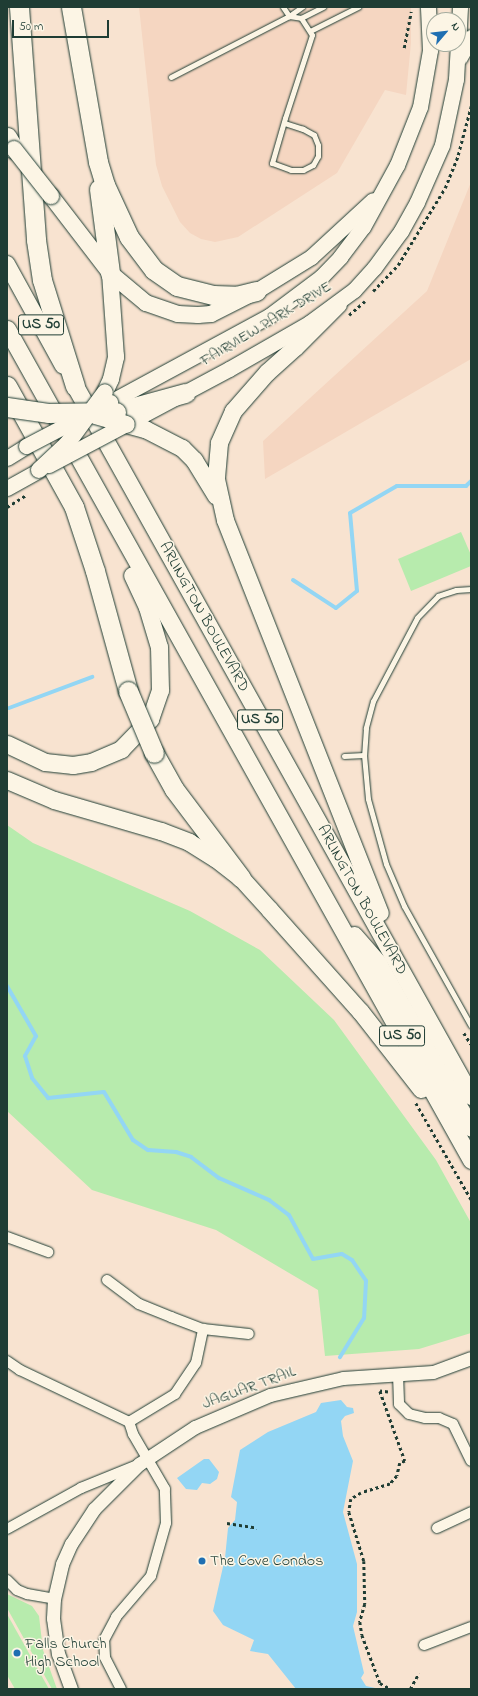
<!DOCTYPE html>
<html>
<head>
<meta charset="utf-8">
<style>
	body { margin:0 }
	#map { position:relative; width:478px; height:1696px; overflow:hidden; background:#f8e3d0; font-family:"Indie Flower",sans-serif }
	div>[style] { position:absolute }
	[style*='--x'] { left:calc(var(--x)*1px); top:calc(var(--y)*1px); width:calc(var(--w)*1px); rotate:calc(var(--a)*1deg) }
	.built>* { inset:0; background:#f5d6c1 }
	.green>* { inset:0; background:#b7ebad }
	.water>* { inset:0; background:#93d6f4 }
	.stream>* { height:4px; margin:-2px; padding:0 2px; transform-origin:2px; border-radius:2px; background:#93d6f4 }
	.path>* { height:2.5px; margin-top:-1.25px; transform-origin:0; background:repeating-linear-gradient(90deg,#1f3d34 0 3px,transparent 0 6px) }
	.roads { filter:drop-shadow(0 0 1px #1f3d34) drop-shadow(0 0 1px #1f3d34) }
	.service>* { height:5px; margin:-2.5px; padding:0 2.5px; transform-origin:2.5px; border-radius:2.5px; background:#fcf5e5 }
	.minor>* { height:10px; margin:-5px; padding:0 5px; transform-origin:5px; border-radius:5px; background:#fcf5e5 }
	.tertiary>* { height:13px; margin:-6.5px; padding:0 6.5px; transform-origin:6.5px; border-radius:6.5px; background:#fcf5e5 }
	.secondary>* { height:15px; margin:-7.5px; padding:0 7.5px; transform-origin:7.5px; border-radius:7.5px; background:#fcf5e5 }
	.primary>* { height:16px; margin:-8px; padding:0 8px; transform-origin:8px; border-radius:8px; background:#fcf5e5 }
	.trunk>* { height:17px; margin:-8.5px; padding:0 8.5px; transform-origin:8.5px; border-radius:8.5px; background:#fcf5e5 }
	.motorway>* { height:19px; margin:-9.5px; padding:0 9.5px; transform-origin:9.5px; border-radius:9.5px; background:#fcf5e5 }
	.bridges { filter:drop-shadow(0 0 1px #1f3d34) drop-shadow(0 0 1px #1f3d34) }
	.secondary-bridge>* { height:15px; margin:-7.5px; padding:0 7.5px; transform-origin:7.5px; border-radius:7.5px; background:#fcf5e5 }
	.primary-bridge>* { height:16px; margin:-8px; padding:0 8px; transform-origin:8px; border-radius:8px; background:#fcf5e5 }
	.trunk-bridge>* { height:17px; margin:-8.5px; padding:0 8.5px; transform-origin:8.5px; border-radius:8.5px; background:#fcf5e5 }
	.motorway-bridge>* { height:19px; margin:-9.5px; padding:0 9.5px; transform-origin:9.5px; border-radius:9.5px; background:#fcf5e5 }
	.dots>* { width:11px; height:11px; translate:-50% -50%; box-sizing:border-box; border:2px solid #fcf5e5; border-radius:50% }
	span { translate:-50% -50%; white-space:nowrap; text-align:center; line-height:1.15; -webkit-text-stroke:3px #fcf5e5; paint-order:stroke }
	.shield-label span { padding:1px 3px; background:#fcf5e5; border:1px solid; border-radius:3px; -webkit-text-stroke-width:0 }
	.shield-label { font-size:15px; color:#1f3d34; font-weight:700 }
	.street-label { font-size:16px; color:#1f3d34 }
	.poi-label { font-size:16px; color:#1f3d34 }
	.left { translate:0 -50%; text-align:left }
	.frame { position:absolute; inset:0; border:8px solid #1f3d34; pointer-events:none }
	.north { position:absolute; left:426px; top:12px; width:40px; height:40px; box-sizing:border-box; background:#fcf5e5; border:1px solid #a4ab9e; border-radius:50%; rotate:62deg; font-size:11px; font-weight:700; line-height:16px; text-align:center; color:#1f3d34 }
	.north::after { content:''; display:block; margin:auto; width:14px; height:18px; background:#1f6fb2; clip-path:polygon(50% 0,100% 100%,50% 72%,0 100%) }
	.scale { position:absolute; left:12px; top:20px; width:97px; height:18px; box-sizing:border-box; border:2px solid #1f3d34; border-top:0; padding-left:5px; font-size:12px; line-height:14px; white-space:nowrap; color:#1f3d34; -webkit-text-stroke:3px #fcf5e5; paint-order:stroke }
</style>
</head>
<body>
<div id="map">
	<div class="built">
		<div style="clip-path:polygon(139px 7px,411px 7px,411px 43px,406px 95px,385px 90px,337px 173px,238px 237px,215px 242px,201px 239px,190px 233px,180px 222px,162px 186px,156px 165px)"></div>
		<div style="clip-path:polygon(471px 182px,471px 359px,265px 479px,263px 441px,427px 291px)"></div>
	</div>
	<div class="green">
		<div style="clip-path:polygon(461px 532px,471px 555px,471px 566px,411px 591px,398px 559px)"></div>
		<div style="clip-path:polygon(7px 825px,33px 843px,190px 911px,260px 950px,334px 1020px,436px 1160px,471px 1223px,471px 1333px,419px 1349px,325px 1356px,318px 1290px,216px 1230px,92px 1190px,7px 1111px)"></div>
		<div style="clip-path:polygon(7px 1594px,32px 1606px,39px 1616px,43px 1650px,57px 1689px,52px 1689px,7px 1608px)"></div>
		<div style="clip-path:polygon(7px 1614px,49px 1689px,15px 1689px,7px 1675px)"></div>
	</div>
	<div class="water">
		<div style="clip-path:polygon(341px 1400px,347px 1407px,353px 1408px,354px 1413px,345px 1416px,341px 1421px,343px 1436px,353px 1461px,343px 1512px,357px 1564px,357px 1612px,353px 1626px,364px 1673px,361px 1678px,366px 1686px,380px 1689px,296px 1689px,268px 1654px,250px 1651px,254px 1640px,223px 1625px,213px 1611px,225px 1558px,228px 1528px,235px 1520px,237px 1502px,231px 1497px,240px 1450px,268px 1432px,316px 1412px,321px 1403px)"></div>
		<div style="clip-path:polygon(204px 1459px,209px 1459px,219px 1472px,217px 1479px,210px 1484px,202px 1483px,197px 1490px,186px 1489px,177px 1478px)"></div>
	</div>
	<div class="stream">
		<div style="--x:293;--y:580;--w:51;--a:33.1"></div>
		<div style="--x:336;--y:608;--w:27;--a:-39"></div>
		<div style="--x:357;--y:591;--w:78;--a:-95.1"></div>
		<div style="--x:350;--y:513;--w:54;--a:-29.9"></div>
		<div style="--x:397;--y:486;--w:69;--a:0"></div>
		<div style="--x:466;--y:486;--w:7;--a:-45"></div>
		<div style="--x:9;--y:708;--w:89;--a:-20.5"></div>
		<div style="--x:7;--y:986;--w:58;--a:59.9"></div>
		<div style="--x:36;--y:1036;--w:23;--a:119"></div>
		<div style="--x:25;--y:1056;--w:23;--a:72"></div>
		<div style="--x:32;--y:1078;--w:26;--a:51"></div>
		<div style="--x:48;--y:1098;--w:56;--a:-6.1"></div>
		<div style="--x:104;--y:1092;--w:56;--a:58.9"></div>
		<div style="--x:133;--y:1140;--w:18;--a:34"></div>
		<div style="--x:148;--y:1150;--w:28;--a:4"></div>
		<div style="--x:176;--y:1152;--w:16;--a:18"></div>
		<div style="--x:191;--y:1157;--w:35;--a:37"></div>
		<div style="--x:219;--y:1178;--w:55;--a:23.7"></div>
		<div style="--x:269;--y:1200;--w:25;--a:37"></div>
		<div style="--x:289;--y:1215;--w:50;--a:61.4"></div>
		<div style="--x:313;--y:1259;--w:29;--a:-10"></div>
		<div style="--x:342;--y:1254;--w:12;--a:31"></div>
		<div style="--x:352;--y:1260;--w:25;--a:56"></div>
		<div style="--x:366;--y:1281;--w:37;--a:93"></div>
		<div style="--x:364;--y:1318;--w:46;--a:121.6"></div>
	</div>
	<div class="path">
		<div style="--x:404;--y:48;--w:37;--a:-79"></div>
		<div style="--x:373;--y:291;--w:36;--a:-46"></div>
		<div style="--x:398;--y:265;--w:90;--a:-58.6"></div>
		<div style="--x:445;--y:188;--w:35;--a:-68"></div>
		<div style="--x:458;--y:155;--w:51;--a:-75.1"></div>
		<div style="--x:349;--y:315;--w:21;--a:-41"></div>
		<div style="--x:7;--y:507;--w:22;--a:-32"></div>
		<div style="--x:464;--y:1033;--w:13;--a:58"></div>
		<div style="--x:416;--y:1103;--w:111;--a:60.2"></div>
		<div style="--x:388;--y:1392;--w:8;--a:-173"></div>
		<div style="--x:380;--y:1391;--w:74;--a:70.3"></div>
		<div style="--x:405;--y:1461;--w:5;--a:158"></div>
		<div style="--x:400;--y:1463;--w:13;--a:103"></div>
		<div style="--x:397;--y:1476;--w:11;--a:131"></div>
		<div style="--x:390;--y:1484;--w:30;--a:163"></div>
		<div style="--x:361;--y:1493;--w:12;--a:149"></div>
		<div style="--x:351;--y:1499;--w:13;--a:99"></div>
		<div style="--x:349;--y:1512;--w:51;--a:73"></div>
		<div style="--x:364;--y:1561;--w:43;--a:88.7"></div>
		<div style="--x:365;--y:1604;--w:19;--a:106"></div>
		<div style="--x:360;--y:1622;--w:13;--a:81"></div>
		<div style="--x:362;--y:1635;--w:51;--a:69.4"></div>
		<div style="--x:380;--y:1683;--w:13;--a:29"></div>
		<div style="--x:227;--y:1523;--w:30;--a:9"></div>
		<div style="--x:410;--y:1689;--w:18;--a:-61"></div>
	</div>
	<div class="roads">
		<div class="service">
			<div style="--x:283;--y:7;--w:11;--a:56"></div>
			<div style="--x:289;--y:16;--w:16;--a:-35"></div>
			<div style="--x:301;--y:18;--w:25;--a:-27"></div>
			<div style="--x:310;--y:31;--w:54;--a:-26.6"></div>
			<div style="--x:171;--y:77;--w:133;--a:-27.3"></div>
			<div style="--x:289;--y:16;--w:12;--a:9"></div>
			<div style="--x:301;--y:18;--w:20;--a:57"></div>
			<div style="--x:312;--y:35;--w:87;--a:108"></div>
			<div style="--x:285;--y:118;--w:47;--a:106.1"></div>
			<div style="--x:272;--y:163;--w:20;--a:20"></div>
			<div style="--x:291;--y:170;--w:12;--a:0"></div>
			<div style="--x:303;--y:170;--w:11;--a:-27"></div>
			<div style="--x:313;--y:165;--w:10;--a:-61"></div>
			<div style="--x:318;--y:156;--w:11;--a:-90"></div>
			<div style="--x:318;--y:145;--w:11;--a:-112"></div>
			<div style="--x:314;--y:135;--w:13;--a:-151"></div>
			<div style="--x:303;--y:129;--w:20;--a:-162"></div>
			<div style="--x:471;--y:589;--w:15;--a:176"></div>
			<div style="--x:456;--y:590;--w:19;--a:162"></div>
			<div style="--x:438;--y:596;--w:30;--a:134"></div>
			<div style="--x:417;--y:618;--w:94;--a:117.9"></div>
			<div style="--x:373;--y:701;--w:28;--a:105"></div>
			<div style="--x:366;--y:728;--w:27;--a:94"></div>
			<div style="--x:364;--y:755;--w:44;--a:84.8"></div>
			<div style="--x:368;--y:799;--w:67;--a:74.5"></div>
			<div style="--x:386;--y:864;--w:46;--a:66.8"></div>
			<div style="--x:404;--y:906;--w:137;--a:60.8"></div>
			<div style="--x:344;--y:756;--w:20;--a:-3"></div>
		</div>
		<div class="minor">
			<div style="--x:7;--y:1237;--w:44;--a:20.1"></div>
			<div style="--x:107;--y:1280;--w:40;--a:37"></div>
			<div style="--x:139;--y:1304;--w:35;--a:22"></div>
			<div style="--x:171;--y:1317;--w:34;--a:21"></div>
			<div style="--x:203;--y:1329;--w:46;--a:6.2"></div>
			<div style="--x:7;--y:1361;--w:16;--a:35"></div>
			<div style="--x:20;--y:1370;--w:121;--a:25.5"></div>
			<div style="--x:398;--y:1374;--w:30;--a:88"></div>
			<div style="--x:399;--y:1404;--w:14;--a:45"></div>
			<div style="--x:409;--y:1414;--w:16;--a:14"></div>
			<div style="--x:425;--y:1418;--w:14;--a:0"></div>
			<div style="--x:439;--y:1418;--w:15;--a:23"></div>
			<div style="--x:453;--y:1424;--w:41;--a:64.1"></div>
			<div style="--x:129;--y:1422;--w:54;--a:-31.3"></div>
			<div style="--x:175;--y:1394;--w:37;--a:-56"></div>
			<div style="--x:196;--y:1363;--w:35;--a:-78"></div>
			<div style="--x:437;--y:1528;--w:38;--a:-25"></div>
			<div style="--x:7;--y:1529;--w:85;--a:-29"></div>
			<div style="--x:81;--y:1488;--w:58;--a:-22.2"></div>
			<div style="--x:7;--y:1580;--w:14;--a:45"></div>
			<div style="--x:17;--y:1590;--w:11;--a:22"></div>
			<div style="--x:27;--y:1594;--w:27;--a:10"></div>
			<div style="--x:424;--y:1645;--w:50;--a:-21"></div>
			<div style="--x:121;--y:1689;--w:36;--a:-117"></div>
			<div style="--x:105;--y:1657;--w:17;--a:-93"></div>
			<div style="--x:104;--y:1640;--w:26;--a:-62"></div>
			<div style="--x:116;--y:1617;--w:54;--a:-49.5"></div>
			<div style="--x:151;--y:1576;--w:55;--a:-74.2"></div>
			<div style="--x:166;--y:1523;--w:34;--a:-92"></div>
			<div style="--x:165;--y:1489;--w:64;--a:-120.2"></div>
			<div style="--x:133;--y:1434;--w:13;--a:-108"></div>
		</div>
		<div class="tertiary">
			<div style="--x:71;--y:1689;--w:37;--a:-110"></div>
			<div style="--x:58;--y:1654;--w:36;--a:-98"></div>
			<div style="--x:53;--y:1618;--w:19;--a:-87"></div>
			<div style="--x:54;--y:1599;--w:36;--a:-77"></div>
			<div style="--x:62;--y:1564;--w:22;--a:-66"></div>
			<div style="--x:71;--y:1544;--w:42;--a:-56.7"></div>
			<div style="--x:94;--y:1509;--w:64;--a:-45"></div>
			<div style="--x:139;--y:1464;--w:67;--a:-33.5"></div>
			<div style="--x:195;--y:1427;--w:82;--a:-23.1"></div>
			<div style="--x:270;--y:1395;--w:75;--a:-13.1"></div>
			<div style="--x:343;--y:1378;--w:90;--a:-3.8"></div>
			<div style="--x:433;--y:1372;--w:40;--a:-20.2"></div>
		</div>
		<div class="secondary">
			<div style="--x:460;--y:57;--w:23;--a:-61"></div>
			<div style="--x:256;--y:291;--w:65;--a:-31.7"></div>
			<div style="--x:311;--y:257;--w:84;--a:-42.6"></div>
			<div style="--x:110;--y:402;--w:181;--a:-28.4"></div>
			<div style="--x:269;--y:316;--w:65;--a:-36.9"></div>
			<div style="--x:321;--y:277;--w:28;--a:-46"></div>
			<div style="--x:340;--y:257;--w:38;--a:-53"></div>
			<div style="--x:363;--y:227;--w:71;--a:-61.3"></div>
			<div style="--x:397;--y:165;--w:62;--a:-68.4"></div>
			<div style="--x:420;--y:107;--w:58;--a:-80"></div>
			<div style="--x:430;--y:50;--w:43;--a:-92.7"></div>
			<div style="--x:126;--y:424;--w:117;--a:-28.1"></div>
			<div style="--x:229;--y:369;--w:92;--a:-29.9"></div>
			<div style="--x:309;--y:323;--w:56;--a:-36.3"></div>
			<div style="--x:354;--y:290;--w:30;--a:-48"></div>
			<div style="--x:374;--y:268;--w:46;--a:-53.9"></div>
			<div style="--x:401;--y:231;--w:33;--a:-61"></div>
			<div style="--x:417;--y:202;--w:62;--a:-66.3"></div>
			<div style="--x:442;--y:145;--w:67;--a:-78"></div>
			<div style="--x:456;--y:79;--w:72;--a:-86.8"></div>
			<div style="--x:7;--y:458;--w:22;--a:-32"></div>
			<div style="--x:7;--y:488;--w:37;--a:-29"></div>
		</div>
		<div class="primary">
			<div style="--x:51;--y:196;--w:97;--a:52.5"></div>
			<div style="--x:110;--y:273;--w:47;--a:39.8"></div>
			<div style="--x:146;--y:303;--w:34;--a:19"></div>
			<div style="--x:178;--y:314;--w:20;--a:3"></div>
			<div style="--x:198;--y:315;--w:13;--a:-4"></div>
			<div style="--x:211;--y:314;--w:42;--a:-26.6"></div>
			<div style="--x:7;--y:264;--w:116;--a:61.2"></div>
			<div style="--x:105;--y:392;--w:14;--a:-65"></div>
			<div style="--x:111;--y:379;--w:23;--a:-77"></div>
			<div style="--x:116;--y:357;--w:84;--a:-94.1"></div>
		</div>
		<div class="trunk">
			<div style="--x:338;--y:304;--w:61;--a:135"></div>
			<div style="--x:295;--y:347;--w:38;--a:138"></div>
			<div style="--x:267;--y:372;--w:52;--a:131.1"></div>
			<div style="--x:233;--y:411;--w:35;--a:114"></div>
			<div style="--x:219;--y:443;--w:36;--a:95"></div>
			<div style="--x:216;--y:479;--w:42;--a:77.6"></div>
			<div style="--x:225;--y:520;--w:422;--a:68.5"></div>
			<div style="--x:7;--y:329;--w:952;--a:60.82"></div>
			<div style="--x:75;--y:386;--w:813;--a:60.85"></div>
			<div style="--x:126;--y:424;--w:20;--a:15"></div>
			<div style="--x:145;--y:429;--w:42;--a:27.2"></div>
			<div style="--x:182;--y:448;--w:17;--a:45"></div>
			<div style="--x:194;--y:460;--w:42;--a:58.6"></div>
			<div style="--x:7;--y:744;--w:42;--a:25.3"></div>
			<div style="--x:45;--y:762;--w:28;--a:6"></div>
			<div style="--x:73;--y:765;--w:18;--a:-9"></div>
			<div style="--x:91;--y:762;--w:33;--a:-23"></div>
			<div style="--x:121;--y:749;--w:42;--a:-46"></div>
			<div style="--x:150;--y:719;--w:31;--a:-71"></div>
			<div style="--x:160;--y:690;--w:43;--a:-91.3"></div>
			<div style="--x:159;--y:647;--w:42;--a:-106.7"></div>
			<div style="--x:147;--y:607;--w:35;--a:-115"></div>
			<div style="--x:7;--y:780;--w:51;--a:23.1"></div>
			<div style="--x:54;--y:800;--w:111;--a:16.2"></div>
			<div style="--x:161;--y:831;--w:30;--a:21"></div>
			<div style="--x:189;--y:842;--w:31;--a:32"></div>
			<div style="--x:215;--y:858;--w:33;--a:38"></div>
			<div style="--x:241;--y:878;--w:42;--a:47.9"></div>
			<div style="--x:269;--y:909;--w:137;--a:48.3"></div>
			<div style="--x:360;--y:1011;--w:99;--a:52"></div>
			<div style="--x:354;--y:935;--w:37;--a:49"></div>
			<div style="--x:378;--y:963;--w:189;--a:60.6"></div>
		</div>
		<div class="motorway">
			<div style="--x:19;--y:7;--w:234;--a:85.8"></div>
			<div style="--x:36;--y:240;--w:40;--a:81.5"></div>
			<div style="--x:42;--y:280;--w:111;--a:72.7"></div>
			<div style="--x:71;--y:7;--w:157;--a:80.1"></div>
			<div style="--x:98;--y:162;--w:24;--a:73"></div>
			<div style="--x:105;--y:185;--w:57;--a:65.2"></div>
			<div style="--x:129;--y:237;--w:41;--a:52.9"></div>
			<div style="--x:154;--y:270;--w:28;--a:35"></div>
			<div style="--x:177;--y:286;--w:37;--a:14"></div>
			<div style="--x:213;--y:295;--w:23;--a:2"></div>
			<div style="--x:236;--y:296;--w:21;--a:-14"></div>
			<div style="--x:7;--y:137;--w:14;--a:60"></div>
			<div style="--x:99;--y:189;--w:85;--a:82.5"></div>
			<div style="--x:7;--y:386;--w:138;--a:61"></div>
			<div style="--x:74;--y:507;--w:67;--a:71.8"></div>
			<div style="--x:95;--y:571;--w:124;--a:74.6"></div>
			<div style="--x:116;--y:412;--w:72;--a:-15.4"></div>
			<div style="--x:154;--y:753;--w:41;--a:60.9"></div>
			<div style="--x:174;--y:789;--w:111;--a:53"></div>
		</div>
	</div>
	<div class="bridges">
		<div class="secondary-bridge">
			<div style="--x:26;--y:446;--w:95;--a:-27.6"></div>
			<div style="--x:49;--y:465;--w:87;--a:-28"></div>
		</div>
		<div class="primary-bridge">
			<div style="--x:14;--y:149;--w:60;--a:51.8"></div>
			<div style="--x:39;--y:470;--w:38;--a:-43"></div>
			<div style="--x:67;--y:444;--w:64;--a:-53.8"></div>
		</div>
		<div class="trunk-bridge">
			<div style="--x:95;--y:415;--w:32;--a:16"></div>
		</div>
		<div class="motorway-bridge">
			<div style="--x:7;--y:407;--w:41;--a:8.3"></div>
			<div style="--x:48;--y:413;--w:68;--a:-0.8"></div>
			<div style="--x:128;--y:691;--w:67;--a:67.2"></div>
		</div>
	</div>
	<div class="dots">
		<div style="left:202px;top:1561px;background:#1f6fb2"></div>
		<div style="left:17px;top:1653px;background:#1f6fb2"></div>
	</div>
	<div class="shield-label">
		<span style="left:41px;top:325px">US 50</span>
		<span style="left:260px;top:720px">US 50</span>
		<span style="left:402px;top:1036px">US 50</span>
	</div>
	<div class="street-label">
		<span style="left:266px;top:324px;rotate:-31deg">FAIRVIEW PARK DRIVE</span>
		<span style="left:204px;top:617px;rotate:61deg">ARLINGTON BOULEVARD</span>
		<span style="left:362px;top:900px;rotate:61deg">ARLINGTON BOULEVARD</span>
		<span style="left:249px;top:1388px;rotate:-20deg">JAGUAR TRAIL</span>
	</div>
	<div class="poi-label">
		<span class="left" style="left:210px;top:1561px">The Cove Condos</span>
		<span class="left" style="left:25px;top:1653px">Falls Church<br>High School</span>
	</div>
	<div class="frame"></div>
	<div class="north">N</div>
	<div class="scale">50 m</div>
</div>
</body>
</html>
